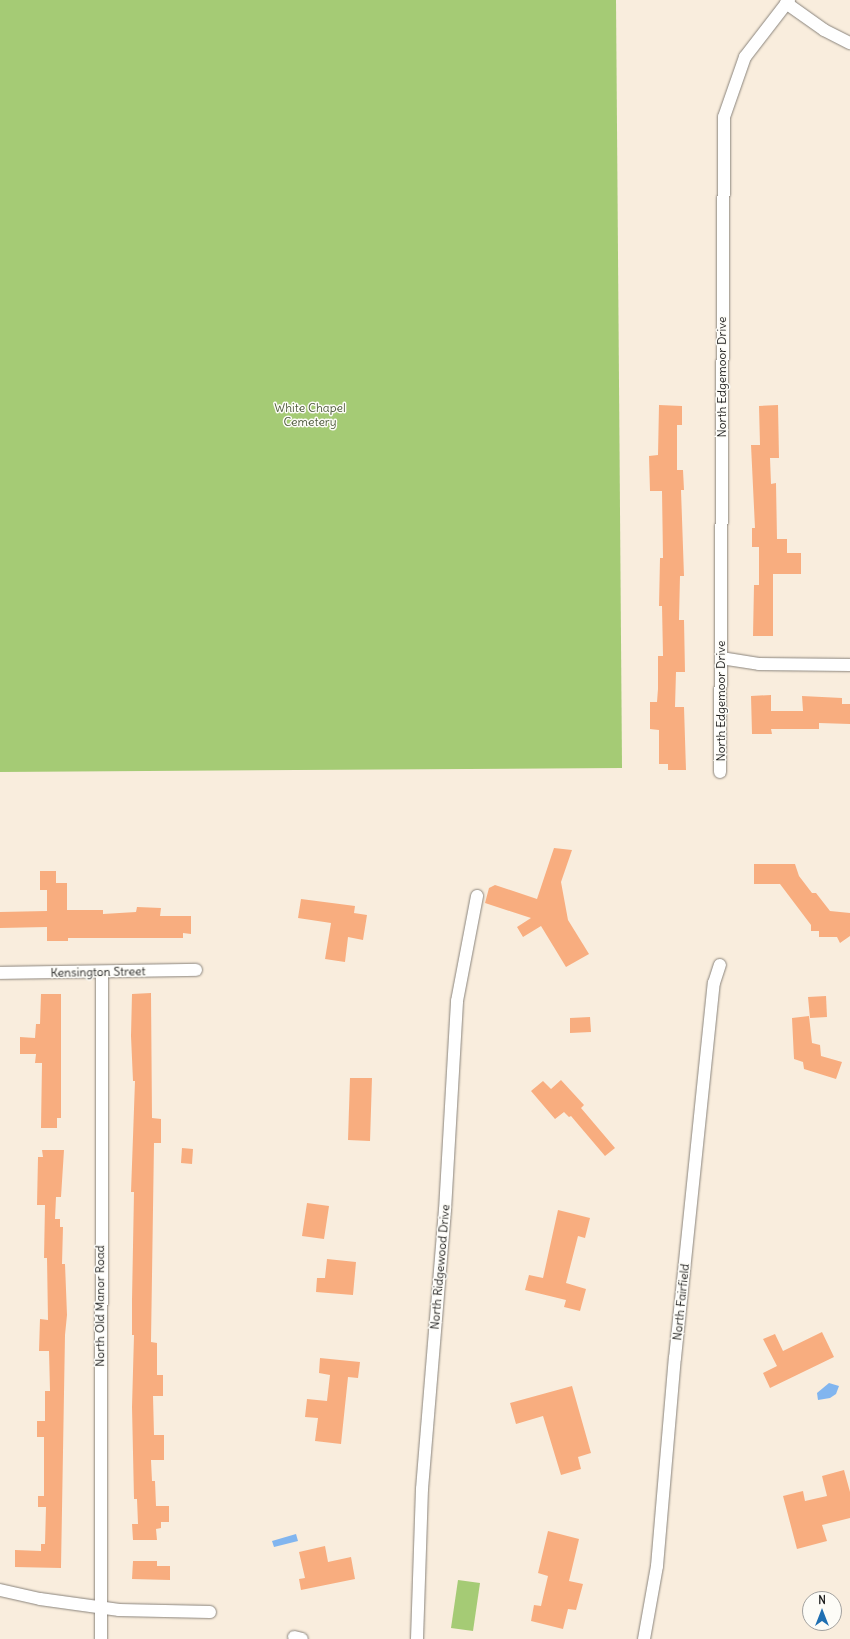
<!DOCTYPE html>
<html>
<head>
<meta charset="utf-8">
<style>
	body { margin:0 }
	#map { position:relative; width:850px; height:1639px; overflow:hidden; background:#f9eddd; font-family:Delius,sans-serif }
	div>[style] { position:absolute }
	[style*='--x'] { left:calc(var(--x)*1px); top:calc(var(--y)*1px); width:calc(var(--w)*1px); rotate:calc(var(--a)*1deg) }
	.green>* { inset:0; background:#a5cb75 }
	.water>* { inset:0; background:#81b5ef }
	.building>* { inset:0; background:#f8ad7f }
	.roads { filter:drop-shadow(0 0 1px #8a847c) drop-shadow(0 0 1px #8a847c) }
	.minor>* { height:12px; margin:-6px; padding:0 6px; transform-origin:6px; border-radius:6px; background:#fff }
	span { translate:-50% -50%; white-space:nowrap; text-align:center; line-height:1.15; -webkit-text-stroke:3px #fdfcf7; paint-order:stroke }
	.street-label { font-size:12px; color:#1c1c1c }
	.park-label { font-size:12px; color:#4c593b }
	.north { position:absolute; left:802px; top:1591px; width:40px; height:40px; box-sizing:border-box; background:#fdfcf7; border:1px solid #a3a29f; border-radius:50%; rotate:0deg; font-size:11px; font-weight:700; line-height:16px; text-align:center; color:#1c1c1c }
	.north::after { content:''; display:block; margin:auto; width:14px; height:18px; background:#1f6fb2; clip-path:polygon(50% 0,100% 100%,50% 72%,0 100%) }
</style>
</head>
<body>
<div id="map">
	<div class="green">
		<div style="clip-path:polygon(0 0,616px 0,622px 768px,0 772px)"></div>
		<div style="clip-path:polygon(458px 1580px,480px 1583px,473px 1631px,451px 1628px)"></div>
	</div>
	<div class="water">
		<div style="clip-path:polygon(829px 1383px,839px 1386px,836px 1394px,830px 1398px,818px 1400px,817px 1393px)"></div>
		<div style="clip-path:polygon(296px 1534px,298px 1541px,274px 1547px,272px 1541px)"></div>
	</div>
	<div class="building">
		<div style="clip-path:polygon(659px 405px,682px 406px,682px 425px,677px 425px,677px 470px,683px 470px,684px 490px,681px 490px,684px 576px,680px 576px,679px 620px,684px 620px,685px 672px,676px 672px,675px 707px,684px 707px,686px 770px,668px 770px,668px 764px,659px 764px,659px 730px,650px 729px,650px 702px,657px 702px,658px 689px,658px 656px,663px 656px,662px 606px,659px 606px,660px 558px,663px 558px,662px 491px,650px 491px,649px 456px,658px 455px)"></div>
		<div style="clip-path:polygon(778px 405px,779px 458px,770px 458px,771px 484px,776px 483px,777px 539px,787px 539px,787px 553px,801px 553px,801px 574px,773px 574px,773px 636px,753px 636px,754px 585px,759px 585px,759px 547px,752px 547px,752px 528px,755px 528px,751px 445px,760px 445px,759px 406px)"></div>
		<div style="clip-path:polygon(771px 695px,771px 711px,803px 711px,802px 696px,842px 698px,842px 704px,850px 704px,850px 724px,819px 723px,819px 729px,771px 729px,772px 734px,752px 734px,751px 696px)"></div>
		<div style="clip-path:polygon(554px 848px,572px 850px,561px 882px,568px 920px,589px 954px,566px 967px,541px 926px,523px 937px,517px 927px,531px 918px,485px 903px,489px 888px,495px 885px,537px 899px)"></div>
		<div style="clip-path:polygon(754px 864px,795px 864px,799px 876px,812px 893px,816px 893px,830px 911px,850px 913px,850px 936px,840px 943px,837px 937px,819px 937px,819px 931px,811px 931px,811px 925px,780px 884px,754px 884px)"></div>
		<div style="clip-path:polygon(40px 871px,56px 871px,56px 883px,67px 883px,67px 910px,103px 910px,103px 914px,136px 912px,137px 907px,161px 908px,160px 916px,191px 916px,191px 934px,183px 933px,183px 938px,68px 938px,68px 941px,47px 941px,47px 927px,0 928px,0 912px,47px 911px,47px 890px,40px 890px)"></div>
		<div style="clip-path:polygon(301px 899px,355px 906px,354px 913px,367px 915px,363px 940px,348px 937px,345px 962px,325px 959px,331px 923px,298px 918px)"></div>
		<div style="clip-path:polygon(151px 993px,152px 1118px,161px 1119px,161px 1143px,154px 1143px,151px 1342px,157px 1343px,157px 1375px,163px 1375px,163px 1396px,153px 1396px,154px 1435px,164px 1435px,164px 1460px,151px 1460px,152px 1481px,155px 1481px,156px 1506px,169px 1506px,169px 1522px,161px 1522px,161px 1528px,156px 1529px,157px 1540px,133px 1540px,132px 1524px,138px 1524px,137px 1499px,134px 1499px,132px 1407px,134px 1335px,132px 1335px,132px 1300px,134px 1192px,131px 1192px,135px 1081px,133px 1081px,131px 1036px,132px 994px)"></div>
		<div style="clip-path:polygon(41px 994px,61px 994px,61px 1118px,57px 1118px,57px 1128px,41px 1128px,42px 1063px,35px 1063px,36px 1054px,20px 1054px,20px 1037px,35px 1038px,36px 1024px,40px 1024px)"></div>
		<div style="clip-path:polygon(826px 996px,827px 1017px,810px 1018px,808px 997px)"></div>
		<div style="clip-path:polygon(809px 1016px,812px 1043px,820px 1045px,821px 1056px,842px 1062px,836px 1079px,804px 1069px,803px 1062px,794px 1059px,792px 1018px)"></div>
		<div style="clip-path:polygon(590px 1017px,591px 1032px,570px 1033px,570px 1018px)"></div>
		<div style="clip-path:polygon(350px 1078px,372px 1078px,370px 1141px,348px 1140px)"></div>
		<div style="clip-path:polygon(561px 1080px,584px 1105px,581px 1108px,615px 1148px,605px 1156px,571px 1116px,569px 1117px,564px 1112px,555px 1119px,531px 1091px,543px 1081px,551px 1089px)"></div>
		<div style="clip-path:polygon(182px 1148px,193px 1149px,192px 1164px,181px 1163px)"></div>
		<div style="clip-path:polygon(42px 1150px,64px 1150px,61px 1197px,56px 1197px,55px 1219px,60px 1219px,60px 1227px,63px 1227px,62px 1264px,65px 1264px,67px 1315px,65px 1335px,61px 1568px,15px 1567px,15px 1550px,41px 1551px,41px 1544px,45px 1544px,46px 1507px,38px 1507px,38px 1496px,44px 1496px,44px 1437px,37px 1437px,37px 1421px,45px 1421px,45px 1391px,50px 1391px,49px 1351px,39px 1351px,40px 1319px,48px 1320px,47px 1258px,44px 1258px,45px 1205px,37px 1205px,38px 1157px,43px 1157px)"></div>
		<div style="clip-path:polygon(307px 1203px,329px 1206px,324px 1239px,302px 1236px)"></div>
		<div style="clip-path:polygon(558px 1210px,590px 1218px,585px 1238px,578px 1236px,566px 1283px,586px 1289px,580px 1311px,564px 1307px,566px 1300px,525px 1290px,529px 1275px,543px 1278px)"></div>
		<div style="clip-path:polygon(327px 1259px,356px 1262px,353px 1295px,316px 1292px,317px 1278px,325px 1278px)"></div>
		<div style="clip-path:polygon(822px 1332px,834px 1357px,770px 1388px,763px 1373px,777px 1366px,763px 1339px,775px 1334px,783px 1351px)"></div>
		<div style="clip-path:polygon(320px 1358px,360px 1362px,358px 1378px,348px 1377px,341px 1444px,315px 1441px,318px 1418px,305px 1417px,307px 1399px,327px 1401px,330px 1375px,319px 1373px)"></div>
		<div style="clip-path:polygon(572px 1386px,591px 1453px,578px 1457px,581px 1469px,561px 1475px,543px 1416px,516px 1424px,510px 1403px)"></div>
		<div style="clip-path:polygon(844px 1470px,850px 1492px,850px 1518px,822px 1525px,827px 1541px,797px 1549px,783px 1496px,803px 1491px,805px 1501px,827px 1496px,822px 1476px)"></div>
		<div style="clip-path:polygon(548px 1531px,579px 1539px,569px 1581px,583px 1584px,576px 1610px,568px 1609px,563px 1629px,531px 1621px,534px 1605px,541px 1606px,548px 1576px,538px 1573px)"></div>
		<div style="clip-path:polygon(325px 1546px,328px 1562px,351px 1557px,355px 1579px,301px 1590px,299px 1579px,305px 1578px,299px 1552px)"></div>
		<div style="clip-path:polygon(133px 1561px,157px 1561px,157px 1566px,170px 1566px,170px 1580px,132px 1579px)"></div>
	</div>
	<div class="roads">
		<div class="minor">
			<div style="--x:786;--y:3;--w:47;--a:35.4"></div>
			<div style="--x:824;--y:30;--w:29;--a:27"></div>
			<div style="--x:721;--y:658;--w:38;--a:9"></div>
			<div style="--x:759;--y:664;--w:91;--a:0.6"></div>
			<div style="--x:720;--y:772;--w:655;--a:-89.65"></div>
			<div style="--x:724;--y:117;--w:64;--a:-70.7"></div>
			<div style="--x:745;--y:57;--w:72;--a:-52.3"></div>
			<div style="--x:0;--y:973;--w:196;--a:-0.9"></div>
			<div style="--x:0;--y:1590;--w:41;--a:12.7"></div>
			<div style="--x:40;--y:1599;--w:80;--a:7.9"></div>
			<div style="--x:119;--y:1610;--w:91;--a:1.3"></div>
			<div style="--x:294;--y:1637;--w:8;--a:14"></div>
			<div style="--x:101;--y:1639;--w:666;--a:-89.91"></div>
			<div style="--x:417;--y:1639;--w:150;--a:-88.1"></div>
			<div style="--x:422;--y:1489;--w:280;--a:-85.3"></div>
			<div style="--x:445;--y:1210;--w:209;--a:-86.7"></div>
			<div style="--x:457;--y:1001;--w:107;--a:-79.2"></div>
			<div style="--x:644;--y:1639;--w:74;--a:-79.9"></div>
			<div style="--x:657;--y:1566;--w:209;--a:-85.1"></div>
			<div style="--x:675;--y:1358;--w:377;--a:-84.1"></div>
			<div style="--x:714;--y:983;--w:19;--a:-72"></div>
		</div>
	</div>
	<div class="street-label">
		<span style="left:722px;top:377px;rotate:-90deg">North Edgemoor Drive</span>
		<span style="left:721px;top:701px;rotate:-90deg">North Edgemoor Drive</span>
		<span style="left:98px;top:972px;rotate:-1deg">Kensington Street</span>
		<span style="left:440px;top:1267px;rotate:-85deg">North Ridgewood Drive</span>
		<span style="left:681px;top:1302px;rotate:-84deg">North Fairfield</span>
		<span style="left:100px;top:1306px;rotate:-90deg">North Old Manor Road</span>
	</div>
	<div class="park-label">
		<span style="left:310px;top:415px">White Chapel<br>Cemetery</span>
	</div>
	<div class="north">N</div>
</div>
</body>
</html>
